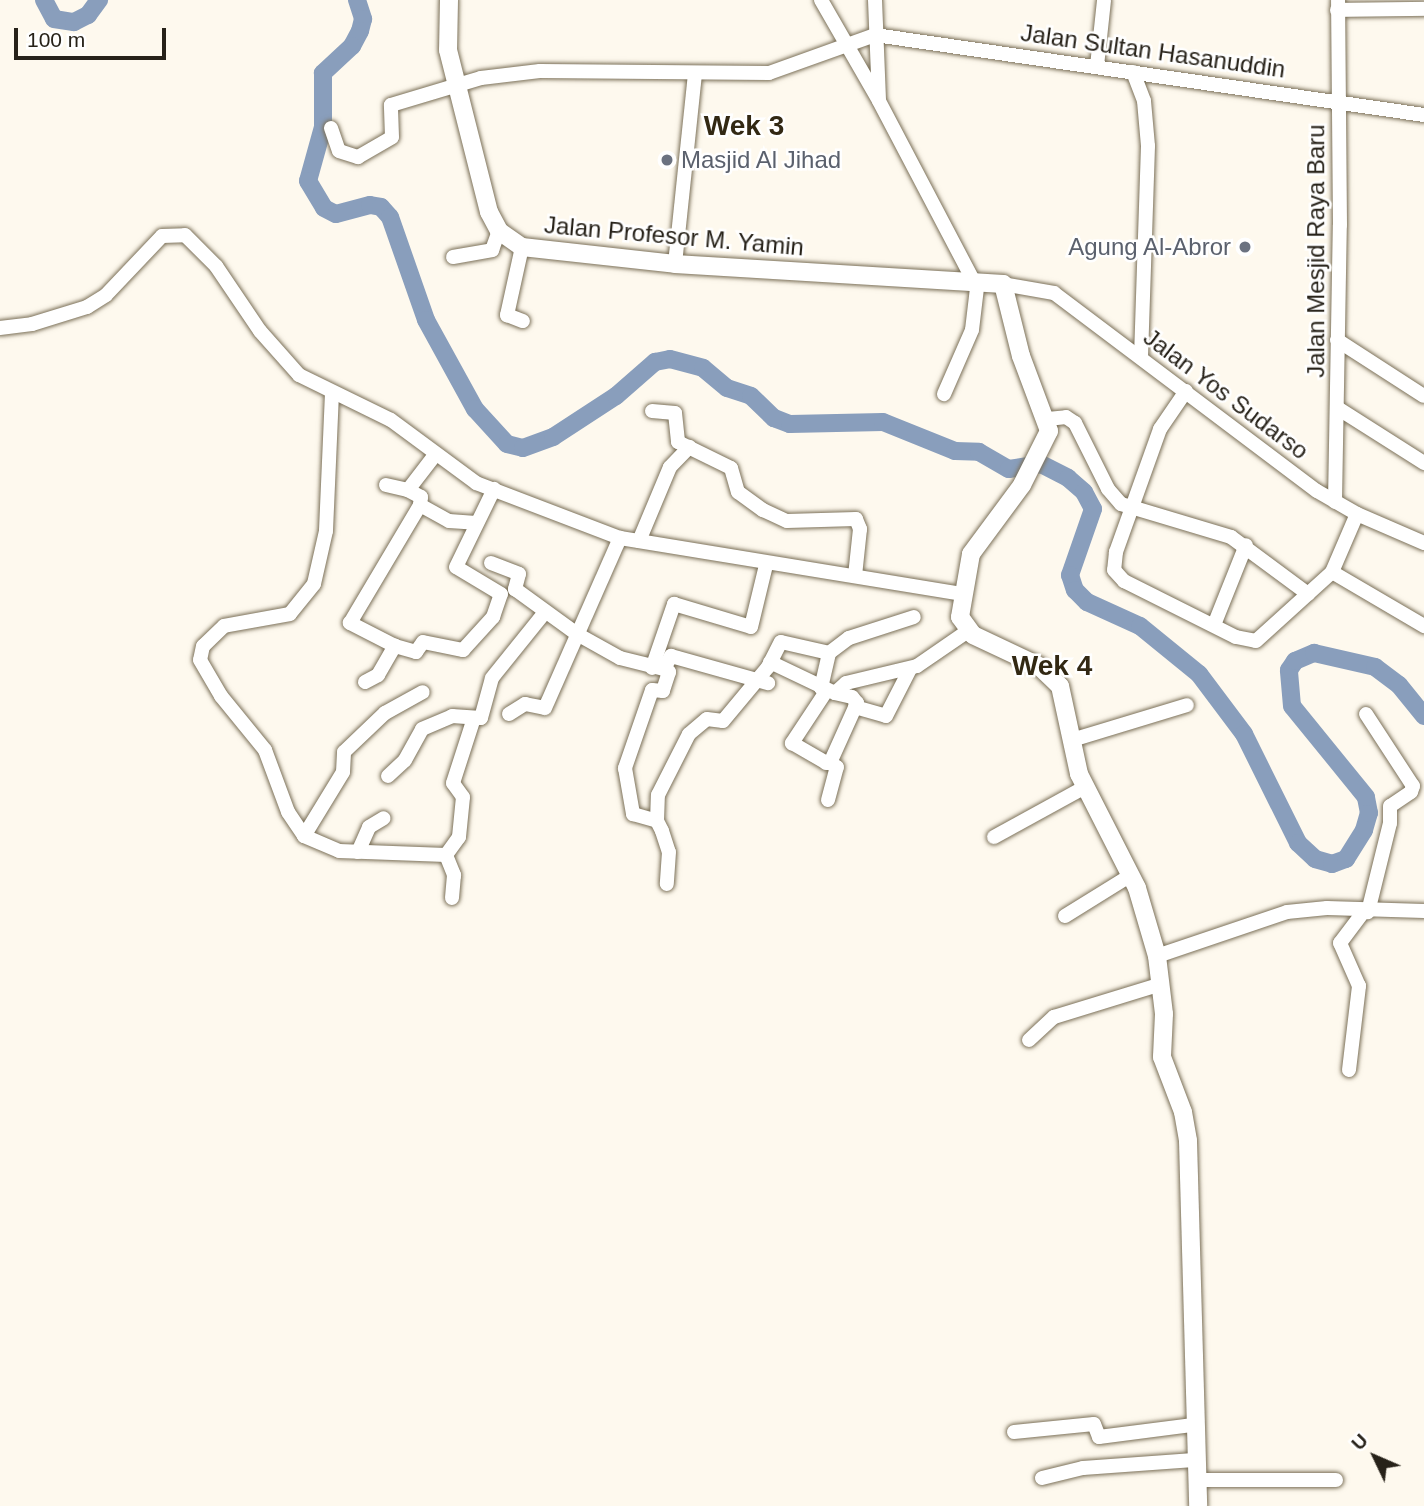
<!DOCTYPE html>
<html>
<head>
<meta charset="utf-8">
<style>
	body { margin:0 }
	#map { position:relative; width:1424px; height:1506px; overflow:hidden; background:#fef9ee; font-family:Arial,sans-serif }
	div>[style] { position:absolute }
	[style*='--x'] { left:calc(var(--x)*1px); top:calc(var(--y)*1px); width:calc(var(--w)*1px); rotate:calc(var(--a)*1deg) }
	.river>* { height:18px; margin:-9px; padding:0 9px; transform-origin:9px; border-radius:9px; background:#899ebc }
	.roads { filter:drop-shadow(0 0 2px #7b7058) drop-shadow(0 0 2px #7b7058) }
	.minor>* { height:14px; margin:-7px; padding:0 7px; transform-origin:7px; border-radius:7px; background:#fff }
	.major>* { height:18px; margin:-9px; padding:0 9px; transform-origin:9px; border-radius:9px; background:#fff }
	.dots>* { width:19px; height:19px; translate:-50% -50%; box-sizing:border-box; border:4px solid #fff; border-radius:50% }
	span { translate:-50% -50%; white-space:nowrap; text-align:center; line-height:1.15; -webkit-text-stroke:5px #fff; paint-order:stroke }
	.street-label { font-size:24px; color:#272219 }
	.worship-label { font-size:24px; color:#5b616d }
	.left { translate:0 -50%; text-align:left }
	.right { translate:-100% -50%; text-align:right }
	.quarter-label { font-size:28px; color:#322813; font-weight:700 }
	.north { position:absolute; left:1340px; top:1422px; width:70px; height:70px; -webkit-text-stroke:5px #fff; paint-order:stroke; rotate:314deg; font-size:19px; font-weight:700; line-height:28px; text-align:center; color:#272219 }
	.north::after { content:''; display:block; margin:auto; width:24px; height:32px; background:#272219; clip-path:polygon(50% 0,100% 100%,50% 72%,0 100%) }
	.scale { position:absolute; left:14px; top:28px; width:152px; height:32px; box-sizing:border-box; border:4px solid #272219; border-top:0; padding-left:9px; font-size:21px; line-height:24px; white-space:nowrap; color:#272219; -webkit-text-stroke:5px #fff; paint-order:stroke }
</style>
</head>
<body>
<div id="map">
	<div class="river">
		<div style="--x:44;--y:0;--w:21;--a:62"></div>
		<div style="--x:54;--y:19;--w:20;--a:9"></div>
		<div style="--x:74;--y:22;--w:16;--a:-27"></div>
		<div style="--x:88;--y:15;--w:19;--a:-54"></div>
		<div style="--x:357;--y:0;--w:20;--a:72"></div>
		<div style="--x:363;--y:19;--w:12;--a:104"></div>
		<div style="--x:360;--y:31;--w:17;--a:118"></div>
		<div style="--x:352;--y:46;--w:40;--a:137"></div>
		<div style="--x:323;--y:73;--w:54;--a:90"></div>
		<div style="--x:323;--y:127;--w:56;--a:105.5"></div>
		<div style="--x:308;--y:181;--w:31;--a:59"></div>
		<div style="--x:324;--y:208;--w:13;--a:27"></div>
		<div style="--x:336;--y:214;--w:35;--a:-15"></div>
		<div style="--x:370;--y:205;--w:11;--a:10"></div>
		<div style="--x:381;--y:207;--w:13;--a:48"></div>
		<div style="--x:390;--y:217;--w:109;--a:70.7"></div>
		<div style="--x:426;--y:320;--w:102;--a:61.2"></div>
		<div style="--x:475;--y:409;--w:47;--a:47.6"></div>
		<div style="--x:507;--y:444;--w:16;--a:14"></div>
		<div style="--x:523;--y:448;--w:32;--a:-20"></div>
		<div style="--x:553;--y:437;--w:75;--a:-33.1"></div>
		<div style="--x:616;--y:396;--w:52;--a:-41.1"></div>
		<div style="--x:655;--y:362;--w:15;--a:-11"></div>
		<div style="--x:670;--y:359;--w:34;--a:15"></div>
		<div style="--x:703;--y:368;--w:31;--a:40"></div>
		<div style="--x:727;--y:388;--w:25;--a:18"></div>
		<div style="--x:751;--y:396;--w:32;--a:44"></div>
		<div style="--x:774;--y:418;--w:17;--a:21"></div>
		<div style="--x:790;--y:424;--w:93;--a:-1.2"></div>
		<div style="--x:883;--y:422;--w:78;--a:21.9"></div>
		<div style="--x:955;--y:451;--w:24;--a:2"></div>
		<div style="--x:979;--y:452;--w:34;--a:30"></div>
		<div style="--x:1009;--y:469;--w:32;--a:-9"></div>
		<div style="--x:1041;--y:464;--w:30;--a:27"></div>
		<div style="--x:1068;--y:478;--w:21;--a:41"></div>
		<div style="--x:1084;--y:492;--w:19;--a:62"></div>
		<div style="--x:1093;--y:509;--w:70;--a:109.2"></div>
		<div style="--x:1070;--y:575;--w:16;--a:72"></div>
		<div style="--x:1075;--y:590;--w:17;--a:45"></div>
		<div style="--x:1087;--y:602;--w:58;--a:24.4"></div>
		<div style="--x:1140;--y:626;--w:76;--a:39.1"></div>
		<div style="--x:1199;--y:674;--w:75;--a:53.1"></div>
		<div style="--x:1244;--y:734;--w:122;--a:63.6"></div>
		<div style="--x:1298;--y:843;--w:23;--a:43"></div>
		<div style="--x:1315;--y:859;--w:18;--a:16"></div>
		<div style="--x:1332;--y:864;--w:15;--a:-20"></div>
		<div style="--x:1346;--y:859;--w:34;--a:-58"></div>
		<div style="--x:1364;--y:830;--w:18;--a:-74"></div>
		<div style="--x:1369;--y:813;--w:16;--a:-101"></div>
		<div style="--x:1366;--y:797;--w:117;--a:-129.1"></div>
		<div style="--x:1292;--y:706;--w:36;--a:-95"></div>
		<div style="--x:1289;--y:670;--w:11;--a:-56"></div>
		<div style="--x:1295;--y:661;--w:21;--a:-23"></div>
		<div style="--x:1314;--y:653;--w:63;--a:12.9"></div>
		<div style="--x:1375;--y:667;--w:30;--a:37"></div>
		<div style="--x:1399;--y:685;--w:40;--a:51"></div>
	</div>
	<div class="roads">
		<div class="minor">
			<div style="--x:821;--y:0;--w:114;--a:60.1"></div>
			<div style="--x:875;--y:0;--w:101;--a:87.7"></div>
			<div style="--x:879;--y:101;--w:211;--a:62.3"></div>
			<div style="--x:977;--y:288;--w:42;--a:96.8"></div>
			<div style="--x:972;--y:330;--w:70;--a:113.6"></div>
			<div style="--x:1337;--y:10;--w:87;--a:-0.7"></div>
			<div style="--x:1097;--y:66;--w:66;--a:-83.9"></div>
			<div style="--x:1133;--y:72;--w:31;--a:69"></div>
			<div style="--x:1144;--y:101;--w:45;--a:84.9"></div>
			<div style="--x:1148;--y:146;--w:211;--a:91.9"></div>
			<div style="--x:331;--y:128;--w:24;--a:71"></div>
			<div style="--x:339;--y:151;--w:20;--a:18"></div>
			<div style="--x:358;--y:157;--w:39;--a:-30"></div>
			<div style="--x:392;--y:137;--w:32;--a:-92"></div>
			<div style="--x:391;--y:105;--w:94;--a:-16.7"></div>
			<div style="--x:481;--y:78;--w:59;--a:-6.8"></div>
			<div style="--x:540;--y:71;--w:229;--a:0.5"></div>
			<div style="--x:769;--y:73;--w:113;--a:-19.7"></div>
			<div style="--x:875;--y:35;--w:555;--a:8.29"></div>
			<div style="--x:522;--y:247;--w:70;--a:102.4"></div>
			<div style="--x:507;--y:315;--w:17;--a:21"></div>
			<div style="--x:453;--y:257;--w:40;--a:-10"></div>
			<div style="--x:492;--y:250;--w:20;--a:-70"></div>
			<div style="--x:675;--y:264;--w:191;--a:-84"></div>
			<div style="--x:1003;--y:284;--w:52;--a:10"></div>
			<div style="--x:1054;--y:293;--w:329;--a:37"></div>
			<div style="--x:1317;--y:491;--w:46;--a:29.9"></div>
			<div style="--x:1357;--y:514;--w:73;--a:23.4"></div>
			<div style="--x:0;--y:328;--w:32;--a:-7"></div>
			<div style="--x:32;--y:324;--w:58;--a:-17.2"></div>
			<div style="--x:87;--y:307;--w:22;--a:-32"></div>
			<div style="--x:106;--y:295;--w:81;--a:-46.5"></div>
			<div style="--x:162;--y:236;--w:23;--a:-2"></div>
			<div style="--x:185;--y:235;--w:44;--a:45"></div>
			<div style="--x:216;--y:266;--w:78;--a:55.9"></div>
			<div style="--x:260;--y:331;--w:59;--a:48.4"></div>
			<div style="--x:299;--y:375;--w:102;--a:26.1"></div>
			<div style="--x:391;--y:420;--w:106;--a:36.5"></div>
			<div style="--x:476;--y:483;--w:154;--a:20.9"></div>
			<div style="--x:620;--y:538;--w:346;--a:9.3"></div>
			<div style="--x:1337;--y:340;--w:103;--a:32.8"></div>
			<div style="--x:1186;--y:391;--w:46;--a:124.4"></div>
			<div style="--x:1160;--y:429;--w:131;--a:109.7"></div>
			<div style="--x:1116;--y:552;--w:18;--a:96"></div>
			<div style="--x:1114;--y:570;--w:15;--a:48"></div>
			<div style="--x:1124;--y:581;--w:125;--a:26.6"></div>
			<div style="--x:1236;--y:637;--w:20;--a:11"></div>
			<div style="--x:1256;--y:641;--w:103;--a:-42.2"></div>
			<div style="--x:1332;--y:572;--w:63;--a:-66.7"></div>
			<div style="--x:332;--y:393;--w:138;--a:92.5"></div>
			<div style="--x:326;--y:531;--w:54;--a:102.8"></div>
			<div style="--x:314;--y:584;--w:38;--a:129"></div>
			<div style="--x:290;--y:614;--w:67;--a:169.7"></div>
			<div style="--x:224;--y:626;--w:29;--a:136"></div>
			<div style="--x:203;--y:646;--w:14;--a:102"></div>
			<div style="--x:200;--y:660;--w:42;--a:59.7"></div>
			<div style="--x:221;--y:696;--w:70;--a:50.8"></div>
			<div style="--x:265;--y:750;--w:66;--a:69.6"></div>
			<div style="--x:288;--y:812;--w:29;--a:56"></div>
			<div style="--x:304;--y:836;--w:38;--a:23"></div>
			<div style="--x:339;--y:851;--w:107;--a:2.1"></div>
			<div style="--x:446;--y:855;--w:22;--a:68"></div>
			<div style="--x:454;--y:875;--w:23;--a:95"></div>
			<div style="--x:1339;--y:409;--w:101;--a:32.4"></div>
			<div style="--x:652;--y:411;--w:23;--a:5"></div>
			<div style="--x:675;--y:413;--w:29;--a:84"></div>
			<div style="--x:678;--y:442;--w:59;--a:26.1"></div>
			<div style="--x:731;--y:468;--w:25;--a:74"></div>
			<div style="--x:738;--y:492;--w:31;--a:36"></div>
			<div style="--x:763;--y:510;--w:26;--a:25"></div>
			<div style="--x:787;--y:521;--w:69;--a:-1.7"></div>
			<div style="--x:856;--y:519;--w:11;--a:68"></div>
			<div style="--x:860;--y:529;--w:47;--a:96.1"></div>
			<div style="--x:1048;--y:419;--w:18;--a:-6"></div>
			<div style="--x:1066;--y:417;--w:11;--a:34"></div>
			<div style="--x:1075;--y:423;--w:74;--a:63.4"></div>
			<div style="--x:1108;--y:489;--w:20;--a:49"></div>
			<div style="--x:1121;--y:504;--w:115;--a:16.7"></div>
			<div style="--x:1231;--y:537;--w:96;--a:36.5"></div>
			<div style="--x:386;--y:485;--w:23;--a:13"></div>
			<div style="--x:1335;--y:502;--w:277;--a:-89"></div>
			<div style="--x:1340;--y:225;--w:225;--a:-90.5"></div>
			<div style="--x:420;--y:505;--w:33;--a:29"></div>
			<div style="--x:449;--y:521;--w:27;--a:4"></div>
			<div style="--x:639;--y:541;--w:80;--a:-67.3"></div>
			<div style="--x:670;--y:467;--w:28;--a:-46"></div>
			<div style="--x:491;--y:563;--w:30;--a:21"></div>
			<div style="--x:519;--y:574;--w:16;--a:105"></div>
			<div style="--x:515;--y:589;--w:77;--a:36"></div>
			<div style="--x:577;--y:634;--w:49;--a:29.2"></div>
			<div style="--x:620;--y:658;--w:45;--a:14"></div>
			<div style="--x:664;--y:669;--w:15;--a:-62"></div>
			<div style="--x:671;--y:656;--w:101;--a:15.6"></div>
			<div style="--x:1332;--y:572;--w:107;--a:30.4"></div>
			<div style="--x:1214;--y:625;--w:86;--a:-68.2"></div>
			<div style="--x:395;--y:646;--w:51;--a:-152.9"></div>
			<div style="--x:350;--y:623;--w:137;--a:-59.3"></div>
			<div style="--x:420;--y:505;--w:8;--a:-83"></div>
			<div style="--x:421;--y:497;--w:15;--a:-152"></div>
			<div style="--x:408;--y:490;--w:44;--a:-52.4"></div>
			<div style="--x:770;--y:662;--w:72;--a:25.5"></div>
			<div style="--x:835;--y:693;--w:15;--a:-42"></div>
			<div style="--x:846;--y:683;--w:73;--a:-13.5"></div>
			<div style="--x:917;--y:666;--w:62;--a:-34.5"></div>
			<div style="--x:652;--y:668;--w:68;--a:-71"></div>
			<div style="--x:674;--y:604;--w:80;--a:16.6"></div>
			<div style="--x:751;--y:627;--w:64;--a:-76.4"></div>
			<div style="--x:664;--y:669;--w:6;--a:31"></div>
			<div style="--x:669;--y:672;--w:20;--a:108"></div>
			<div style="--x:663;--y:691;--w:11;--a:-175"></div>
			<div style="--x:652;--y:690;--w:83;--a:109.1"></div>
			<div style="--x:625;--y:768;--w:47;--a:80.1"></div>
			<div style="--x:633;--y:814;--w:25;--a:16"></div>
			<div style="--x:657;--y:821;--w:11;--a:63"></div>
			<div style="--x:662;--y:831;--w:22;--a:72"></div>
			<div style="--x:669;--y:852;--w:32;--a:94"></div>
			<div style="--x:365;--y:682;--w:15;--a:-28"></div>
			<div style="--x:378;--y:675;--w:34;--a:-60"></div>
			<div style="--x:395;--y:646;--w:22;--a:16"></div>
			<div style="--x:416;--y:652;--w:12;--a:-55"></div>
			<div style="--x:423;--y:642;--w:41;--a:11.3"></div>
			<div style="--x:463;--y:650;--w:45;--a:-47.7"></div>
			<div style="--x:493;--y:617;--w:24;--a:-71"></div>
			<div style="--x:501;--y:594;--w:52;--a:-149"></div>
			<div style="--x:456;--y:567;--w:87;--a:-64"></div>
			<div style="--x:821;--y:688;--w:36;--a:-77"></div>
			<div style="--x:827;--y:690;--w:64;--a:123.4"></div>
			<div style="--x:792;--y:743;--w:39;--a:30"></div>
			<div style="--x:826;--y:763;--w:4;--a:0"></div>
			<div style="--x:830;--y:763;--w:66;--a:-65.8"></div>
			<div style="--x:857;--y:703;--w:8;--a:-130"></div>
			<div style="--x:852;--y:697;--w:17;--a:-167"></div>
			<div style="--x:855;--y:707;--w:32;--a:16"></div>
			<div style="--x:886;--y:716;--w:53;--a:-62.9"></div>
			<div style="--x:509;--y:714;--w:19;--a:-32"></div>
			<div style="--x:525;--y:704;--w:20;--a:11"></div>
			<div style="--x:545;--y:708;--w:186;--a:-66.2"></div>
			<div style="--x:1366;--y:714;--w:86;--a:56.9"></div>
			<div style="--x:1413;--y:786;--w:6;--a:108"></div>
			<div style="--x:1411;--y:792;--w:25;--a:146"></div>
			<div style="--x:1390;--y:806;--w:17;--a:90"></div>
			<div style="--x:1390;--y:823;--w:92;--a:103.9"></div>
			<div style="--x:1072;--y:740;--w:120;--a:-16.9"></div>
			<div style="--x:388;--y:776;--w:23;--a:-43"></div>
			<div style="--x:405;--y:760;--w:35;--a:-61"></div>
			<div style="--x:422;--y:729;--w:33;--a:-23"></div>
			<div style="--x:452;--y:716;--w:29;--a:4"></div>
			<div style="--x:481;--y:718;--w:41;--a:-74.6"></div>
			<div style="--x:492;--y:678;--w:85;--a:-51.2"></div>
			<div style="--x:828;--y:800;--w:34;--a:-75"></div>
			<div style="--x:837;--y:767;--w:8;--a:-150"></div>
			<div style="--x:657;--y:821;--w:26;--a:-88"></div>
			<div style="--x:658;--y:795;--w:68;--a:-63.1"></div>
			<div style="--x:689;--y:734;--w:23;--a:-40"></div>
			<div style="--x:707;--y:719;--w:16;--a:7"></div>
			<div style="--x:723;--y:721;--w:70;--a:-50.2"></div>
			<div style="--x:768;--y:667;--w:28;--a:-63"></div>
			<div style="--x:781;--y:642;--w:49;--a:12.9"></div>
			<div style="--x:829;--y:653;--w:25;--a:-37"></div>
			<div style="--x:849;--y:638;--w:68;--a:-17.9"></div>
			<div style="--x:304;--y:836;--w:75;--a:-58.6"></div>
			<div style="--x:343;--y:772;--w:20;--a:-87"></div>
			<div style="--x:344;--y:752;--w:57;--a:-43.6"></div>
			<div style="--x:385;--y:713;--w:43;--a:-28.9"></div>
			<div style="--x:994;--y:837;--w:104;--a:-28.8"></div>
			<div style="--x:358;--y:852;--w:27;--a:-66"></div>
			<div style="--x:369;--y:827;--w:17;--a:-31"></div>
			<div style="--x:446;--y:855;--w:22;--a:-54"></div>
			<div style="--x:459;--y:837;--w:40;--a:-84.3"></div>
			<div style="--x:463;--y:797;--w:17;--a:-126"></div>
			<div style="--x:453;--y:783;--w:65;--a:-72.1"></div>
			<div style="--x:1065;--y:916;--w:78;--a:-31.8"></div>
			<div style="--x:1157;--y:956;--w:137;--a:-18.7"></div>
			<div style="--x:1287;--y:912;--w:40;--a:-5.7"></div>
			<div style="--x:1327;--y:908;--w:97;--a:1.8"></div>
			<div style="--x:1029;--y:1040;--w:34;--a:-43"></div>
			<div style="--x:1054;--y:1017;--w:112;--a:-17.1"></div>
			<div style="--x:1349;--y:1070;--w:85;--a:-83.2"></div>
			<div style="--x:1359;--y:986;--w:47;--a:-113.8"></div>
			<div style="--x:1340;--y:943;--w:39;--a:-53"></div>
			<div style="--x:1014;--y:1432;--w:80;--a:-5.7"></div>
			<div style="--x:1094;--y:1424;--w:14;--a:69"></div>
			<div style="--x:1099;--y:1437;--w:95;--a:-7.3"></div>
			<div style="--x:1042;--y:1478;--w:42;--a:-13.7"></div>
			<div style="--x:1083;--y:1468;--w:111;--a:-4.1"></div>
			<div style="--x:1196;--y:1480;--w:140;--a:0"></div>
		</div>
		<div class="major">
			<div style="--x:449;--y:0;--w:50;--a:91.1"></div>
			<div style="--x:448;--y:50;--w:167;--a:75.8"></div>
			<div style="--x:489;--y:212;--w:21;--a:62"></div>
			<div style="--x:499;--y:231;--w:28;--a:35"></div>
			<div style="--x:522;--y:247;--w:154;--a:6.3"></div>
			<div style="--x:675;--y:264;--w:329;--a:3.5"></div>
			<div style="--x:1003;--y:284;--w:74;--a:76"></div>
			<div style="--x:1021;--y:356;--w:80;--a:69.5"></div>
			<div style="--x:1049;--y:431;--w:60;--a:116.6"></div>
			<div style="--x:1022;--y:485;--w:86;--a:126.5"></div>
			<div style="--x:971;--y:554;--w:64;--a:99.9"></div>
			<div style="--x:960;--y:617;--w:22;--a:54"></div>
			<div style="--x:973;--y:635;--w:73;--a:25.2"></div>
			<div style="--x:1039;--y:666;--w:29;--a:44"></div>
			<div style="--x:1060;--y:686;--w:90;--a:77.8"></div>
			<div style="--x:1079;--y:774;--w:128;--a:63"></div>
			<div style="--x:1137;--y:888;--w:71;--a:73.6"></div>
			<div style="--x:1157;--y:956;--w:58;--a:83.1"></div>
			<div style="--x:1164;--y:1014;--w:43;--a:92.7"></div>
			<div style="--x:1162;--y:1057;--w:59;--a:69.1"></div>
			<div style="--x:1183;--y:1112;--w:29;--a:80"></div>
			<div style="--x:1188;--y:1141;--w:365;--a:88.4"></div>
		</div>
	</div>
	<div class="dots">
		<div style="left:667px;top:160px;background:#6b7280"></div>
		<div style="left:1245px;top:247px;background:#6b7280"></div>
	</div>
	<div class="street-label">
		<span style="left:1153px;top:51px;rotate:8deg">Jalan Sultan Hasanuddin</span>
		<span style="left:674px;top:236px;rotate:5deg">Jalan Profesor M. Yamin</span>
		<span style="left:1316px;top:251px;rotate:-90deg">Jalan Mesjid Raya Baru</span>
		<span style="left:1226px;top:394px;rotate:37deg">Jalan Yos Sudarso</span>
	</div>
	<div class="worship-label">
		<span class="left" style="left:681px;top:160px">Masjid Al Jihad</span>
		<span class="right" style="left:1231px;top:247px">Agung Al-Abror</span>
	</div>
	<div class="quarter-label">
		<span style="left:744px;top:126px">Wek 3</span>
		<span style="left:1052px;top:666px">Wek 4</span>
	</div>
	<div class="north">U</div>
	<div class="scale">100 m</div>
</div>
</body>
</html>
